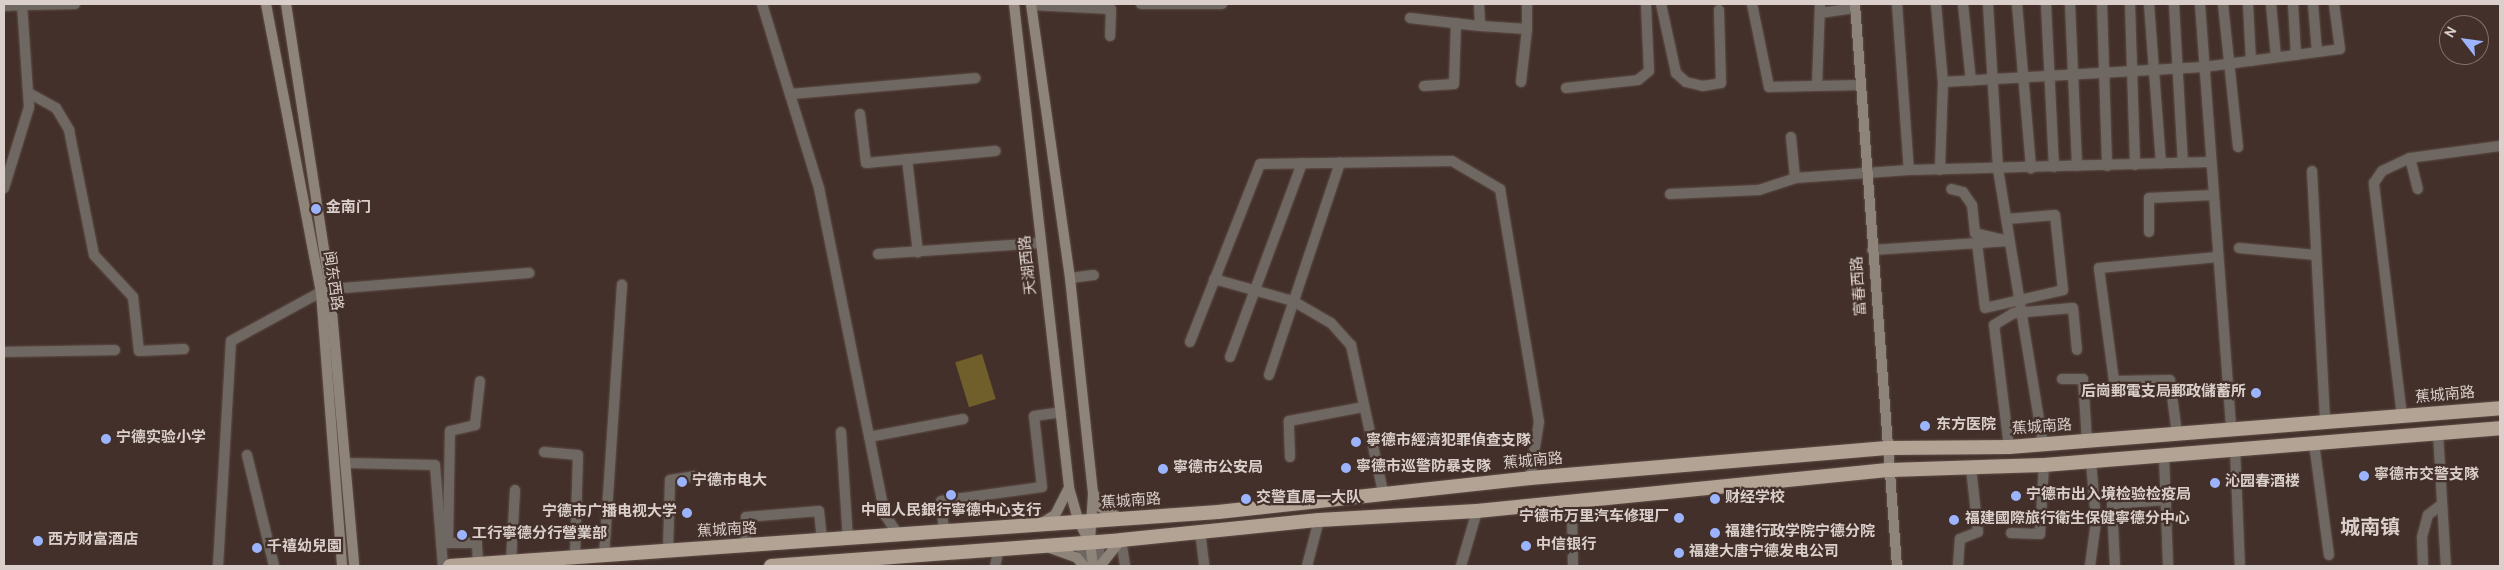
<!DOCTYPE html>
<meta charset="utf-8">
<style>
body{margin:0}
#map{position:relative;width:2504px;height:570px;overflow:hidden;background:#43302a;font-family:Overpass,"Noto Sans SC",sans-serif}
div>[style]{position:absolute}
.green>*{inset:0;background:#705e2b;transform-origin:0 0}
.roads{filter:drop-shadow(0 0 1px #5e4d47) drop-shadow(0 0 1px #5e4d47)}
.minor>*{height:10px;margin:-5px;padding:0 5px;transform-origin:5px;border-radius:5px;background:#6f6862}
.tertiary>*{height:10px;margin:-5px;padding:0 5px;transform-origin:5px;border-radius:5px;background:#6f6862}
.secondary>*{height:10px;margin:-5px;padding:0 5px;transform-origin:5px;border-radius:5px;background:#8f847a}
.trunk>*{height:14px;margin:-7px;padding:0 7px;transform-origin:7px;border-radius:7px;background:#b3a394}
.dots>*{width:14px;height:14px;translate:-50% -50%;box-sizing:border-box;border:2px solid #43302a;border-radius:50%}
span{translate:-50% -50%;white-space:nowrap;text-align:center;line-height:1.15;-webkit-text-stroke:4.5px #43302a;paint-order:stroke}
.poi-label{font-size:15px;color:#dbcfcb;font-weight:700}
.left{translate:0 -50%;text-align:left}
.right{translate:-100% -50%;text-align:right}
.street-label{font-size:15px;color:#dbcfcb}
.district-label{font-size:20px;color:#dbcfcb;font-weight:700}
.frame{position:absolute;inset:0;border:5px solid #dbcfcb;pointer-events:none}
.north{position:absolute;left:2439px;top:15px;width:50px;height:50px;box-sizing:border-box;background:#43302a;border:1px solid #80706a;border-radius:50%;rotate:300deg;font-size:14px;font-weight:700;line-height:20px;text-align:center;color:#dbcfcb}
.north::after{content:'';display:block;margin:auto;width:18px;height:22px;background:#9cb4fd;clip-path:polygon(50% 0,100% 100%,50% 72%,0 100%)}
</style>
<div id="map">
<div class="green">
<div style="left:982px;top:354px;width:47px;height:28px;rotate:73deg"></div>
</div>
<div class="roads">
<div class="minor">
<div style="left:762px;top:4px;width:193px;rotate:72.8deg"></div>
<div style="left:819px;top:188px;width:334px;rotate:78.6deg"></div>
<div style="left:885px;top:515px;width:25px;rotate:56deg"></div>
<div style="left:1141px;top:4px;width:81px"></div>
<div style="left:1479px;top:4px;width:22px;rotate:87deg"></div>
<div style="left:1480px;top:26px;width:47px;rotate:3.7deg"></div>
<div style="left:1527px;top:29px;width:25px;rotate:-90deg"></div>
<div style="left:1661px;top:4px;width:71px;rotate:77.7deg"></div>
<div style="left:1676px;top:73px;width:13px;rotate:42deg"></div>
<div style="left:1686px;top:82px;width:17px;rotate:13deg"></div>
<div style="left:1703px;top:86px;width:18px;rotate:-9deg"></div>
<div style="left:1721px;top:83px;width:73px;rotate:-91.6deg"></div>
<div style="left:1752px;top:4px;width:85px;rotate:78.4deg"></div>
<div style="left:1769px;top:87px;width:92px;rotate:-1.2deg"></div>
<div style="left:1897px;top:4px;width:166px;rotate:85.9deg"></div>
<div style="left:1936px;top:4px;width:78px;rotate:84.9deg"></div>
<div style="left:1943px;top:82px;width:88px;rotate:92deg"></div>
<div style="left:1963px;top:4px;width:77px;rotate:84.1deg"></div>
<div style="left:1988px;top:4px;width:165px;rotate:86.5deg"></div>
<div style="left:1998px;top:169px;width:280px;rotate:80.7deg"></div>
<div style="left:2017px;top:4px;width:165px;rotate:85.1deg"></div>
<div style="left:2046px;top:4px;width:163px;rotate:87.2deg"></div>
<div style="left:2070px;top:4px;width:162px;rotate:87.5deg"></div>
<div style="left:2102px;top:4px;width:162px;rotate:88.2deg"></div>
<div style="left:2130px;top:4px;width:161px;rotate:88.2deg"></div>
<div style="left:2149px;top:4px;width:160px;rotate:85.7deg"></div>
<div style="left:2174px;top:4px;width:159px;rotate:86.8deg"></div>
<div style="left:2200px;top:4px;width:427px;rotate:85.8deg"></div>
<div style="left:2223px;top:4px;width:144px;rotate:84deg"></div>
<div style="left:2248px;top:4px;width:57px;rotate:87deg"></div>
<div style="left:2271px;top:4px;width:53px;rotate:84.6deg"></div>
<div style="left:2293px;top:4px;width:51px;rotate:86.6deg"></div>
<div style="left:2313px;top:4px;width:48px;rotate:85.2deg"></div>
<div style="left:1031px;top:5px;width:80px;rotate:2.9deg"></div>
<div style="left:1111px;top:9px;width:27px;rotate:92deg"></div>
<div style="left:4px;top:6px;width:18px;rotate:-3deg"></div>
<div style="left:1820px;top:13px;width:35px;rotate:-8deg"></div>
<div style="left:1410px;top:18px;width:70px;rotate:6.5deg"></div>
<div style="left:1521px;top:82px;width:53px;rotate:-83.5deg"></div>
<div style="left:1943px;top:82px;width:261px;rotate:-3.3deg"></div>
<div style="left:2204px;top:67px;width:137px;rotate:-7.5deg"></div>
<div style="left:2340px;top:49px;width:45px;rotate:-97.6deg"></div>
<div style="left:1424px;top:86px;width:30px;rotate:-4deg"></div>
<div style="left:1454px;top:84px;width:61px;rotate:-88.1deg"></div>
<div style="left:1817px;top:86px;width:82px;rotate:-87.9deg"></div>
<div style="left:1566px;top:88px;width:72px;rotate:-6.3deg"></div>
<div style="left:1638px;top:80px;width:14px;rotate:-39deg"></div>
<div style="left:1649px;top:71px;width:67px;rotate:-92.6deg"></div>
<div style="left:29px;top:93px;width:31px;rotate:29deg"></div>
<div style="left:56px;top:108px;width:26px;rotate:59deg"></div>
<div style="left:69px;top:130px;width:127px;rotate:78.7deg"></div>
<div style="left:94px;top:255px;width:57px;rotate:47.1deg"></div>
<div style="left:133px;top:297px;width:54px;rotate:83.7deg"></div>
<div style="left:139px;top:351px;width:45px;rotate:-2.5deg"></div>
<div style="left:790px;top:94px;width:186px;rotate:-4.9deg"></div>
<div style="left:860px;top:114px;width:49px;rotate:83deg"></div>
<div style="left:866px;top:163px;width:130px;rotate:-5.3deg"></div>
<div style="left:1791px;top:137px;width:41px;rotate:84.4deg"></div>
<div style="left:2410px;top:158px;width:32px;rotate:76deg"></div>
<div style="left:907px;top:159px;width:94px;rotate:83.3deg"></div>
<div style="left:2312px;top:171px;width:251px;rotate:87deg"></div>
<div style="left:4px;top:188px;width:85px;rotate:-72.8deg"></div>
<div style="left:29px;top:107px;width:102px;rotate:-93.9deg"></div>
<div style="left:22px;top:5px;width:53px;rotate:-1.1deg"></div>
<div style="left:1670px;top:194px;width:89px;rotate:-2.6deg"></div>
<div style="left:1759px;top:190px;width:38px;rotate:-18deg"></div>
<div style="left:1795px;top:178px;width:114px;rotate:-4deg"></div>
<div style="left:1909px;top:170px;width:301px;rotate:-1.5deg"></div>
<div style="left:2149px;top:232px;width:34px;rotate:-90deg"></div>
<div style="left:2149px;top:198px;width:64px;rotate:-2.7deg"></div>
<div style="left:1977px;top:243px;width:65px;rotate:83deg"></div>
<div style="left:1985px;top:308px;width:80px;rotate:-13deg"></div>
<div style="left:2063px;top:290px;width:75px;rotate:-96.1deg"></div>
<div style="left:2055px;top:215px;width:48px;rotate:175.2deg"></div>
<div style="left:2239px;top:248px;width:77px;rotate:5.2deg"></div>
<div style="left:1872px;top:250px;width:137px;rotate:-3.8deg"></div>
<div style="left:2009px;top:241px;width:35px;rotate:-167deg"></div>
<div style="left:1975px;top:233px;width:28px;rotate:-96deg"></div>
<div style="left:1972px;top:205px;width:16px;rotate:-125deg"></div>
<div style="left:1963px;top:192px;width:12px;rotate:-166deg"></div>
<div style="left:878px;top:254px;width:163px;rotate:-3.9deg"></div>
<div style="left:1070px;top:278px;width:24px;rotate:-7deg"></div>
<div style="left:1214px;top:279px;width:82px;rotate:15.6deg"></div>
<div style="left:1293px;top:301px;width:44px;rotate:30.1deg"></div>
<div style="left:1331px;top:323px;width:30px;rotate:48deg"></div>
<div style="left:1351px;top:345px;width:150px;rotate:77.7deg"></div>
<div style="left:330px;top:289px;width:200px;rotate:-4.6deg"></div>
<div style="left:1190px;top:342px;width:191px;rotate:-68.5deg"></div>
<div style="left:1260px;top:164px;width:192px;rotate:-0.9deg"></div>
<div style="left:1452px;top:161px;width:56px;rotate:30.3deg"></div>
<div style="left:1500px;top:189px;width:236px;rotate:80.5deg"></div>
<div style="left:1539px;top:422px;width:57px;rotate:99.1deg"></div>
<div style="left:4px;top:352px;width:111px;rotate:-1deg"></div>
<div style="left:1230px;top:357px;width:207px;rotate:-69.6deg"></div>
<div style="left:1269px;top:375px;width:224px;rotate:-71.5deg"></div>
<div style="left:2062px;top:379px;width:21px"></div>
<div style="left:2083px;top:379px;width:62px;rotate:86.3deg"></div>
<div style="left:2402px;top:416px;width:235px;rotate:-96.9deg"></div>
<div style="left:2374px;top:183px;width:14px;rotate:-56deg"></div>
<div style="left:2382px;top:171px;width:31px;rotate:-25deg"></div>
<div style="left:2410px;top:158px;width:91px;rotate:-7.6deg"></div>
<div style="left:841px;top:432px;width:107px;rotate:86.3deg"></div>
<div style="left:2438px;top:433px;width:133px;rotate:86.6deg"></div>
<div style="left:2177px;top:434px;width:54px;rotate:-97.4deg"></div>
<div style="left:2170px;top:380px;width:56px;rotate:179deg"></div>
<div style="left:2114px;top:381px;width:114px;rotate:-97.6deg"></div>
<div style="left:2099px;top:268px;width:119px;rotate:-5.3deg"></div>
<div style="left:869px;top:437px;width:96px;rotate:-10.8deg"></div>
<div style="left:2314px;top:443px;width:113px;rotate:82.4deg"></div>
<div style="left:2009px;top:447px;width:123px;rotate:-97deg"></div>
<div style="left:1994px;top:325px;width:23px;rotate:-31deg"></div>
<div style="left:2014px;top:313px;width:59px;rotate:-4.8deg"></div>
<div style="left:2073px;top:308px;width:42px;rotate:84.6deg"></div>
<div style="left:2235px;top:449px;width:117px;rotate:87.6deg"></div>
<div style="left:544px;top:452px;width:34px;rotate:5deg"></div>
<div style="left:578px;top:455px;width:103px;rotate:91.7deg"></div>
<div style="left:247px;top:455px;width:114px;rotate:76.3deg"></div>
<div style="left:2164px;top:455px;width:111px;rotate:87.9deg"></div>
<div style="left:1290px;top:457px;width:36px;rotate:-92deg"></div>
<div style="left:1289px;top:421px;width:75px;rotate:-10.7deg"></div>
<div style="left:347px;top:463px;width:88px;rotate:1.3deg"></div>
<div style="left:435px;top:465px;width:101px;rotate:85.5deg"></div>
<div style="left:1552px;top:504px;width:24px;rotate:35deg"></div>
<div style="left:1572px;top:518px;width:48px;rotate:88.8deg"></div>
<div style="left:1200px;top:531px;width:35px;rotate:83deg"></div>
<div style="left:944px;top:533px;width:32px;rotate:-95deg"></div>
<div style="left:941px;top:501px;width:102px;rotate:-7.9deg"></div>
<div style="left:1042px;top:487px;width:71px;rotate:-96.4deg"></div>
<div style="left:1034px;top:416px;width:27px;rotate:-8deg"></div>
<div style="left:2011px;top:533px;width:29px;rotate:2deg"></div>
<div style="left:2040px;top:534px;width:69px;rotate:-86.7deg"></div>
<div style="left:1121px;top:540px;width:26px;rotate:81deg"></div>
<div style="left:1098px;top:542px;width:24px;rotate:83deg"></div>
<div style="left:1081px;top:543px;width:23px;rotate:85deg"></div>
<div style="left:746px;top:546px;width:29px;rotate:-90deg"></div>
<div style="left:746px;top:517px;width:73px;rotate:-4.7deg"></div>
<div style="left:819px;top:511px;width:30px;rotate:84deg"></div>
<div style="left:668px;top:551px;width:71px;rotate:-88.4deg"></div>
<div style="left:670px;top:480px;width:26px;rotate:-9deg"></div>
<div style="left:604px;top:556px;width:272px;rotate:-86.2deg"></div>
<div style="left:511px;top:562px;width:72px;rotate:-86.8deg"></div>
<div style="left:478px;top:564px;width:21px;rotate:-93deg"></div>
<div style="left:477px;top:543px;width:29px;rotate:180deg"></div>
<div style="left:448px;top:543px;width:112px;rotate:-89deg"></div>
<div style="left:450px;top:431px;width:26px;rotate:-13deg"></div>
<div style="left:475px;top:425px;width:44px;rotate:-83.5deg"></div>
<div style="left:2423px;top:564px;width:27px;rotate:-92deg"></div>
<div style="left:2422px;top:537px;width:23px;rotate:-75deg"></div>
<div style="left:2428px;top:515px;width:18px;rotate:-38deg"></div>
<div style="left:218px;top:566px;width:225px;rotate:-86.7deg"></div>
<div style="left:231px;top:341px;width:102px;rotate:-28.6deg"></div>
<div style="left:995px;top:566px;width:17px;rotate:-77deg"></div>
<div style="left:1307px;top:566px;width:48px;rotate:-75.4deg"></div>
<div style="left:1958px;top:566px;width:27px;rotate:-86deg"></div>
<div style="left:1960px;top:539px;width:19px;rotate:-21deg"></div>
<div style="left:1978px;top:532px;width:64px;rotate:-96.2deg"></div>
<div style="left:2090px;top:566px;width:45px;rotate:-82.4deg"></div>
<div style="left:2096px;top:521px;width:60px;rotate:-94.8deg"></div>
<div style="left:2115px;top:566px;width:62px;rotate:-92.8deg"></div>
<div style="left:2112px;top:504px;width:54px;rotate:-4.2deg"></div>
</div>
<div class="tertiary">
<div style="left:1461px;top:566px;width:57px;rotate:-73.8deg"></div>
</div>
<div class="secondary">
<div style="left:266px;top:4px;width:293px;rotate:79.2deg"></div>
<div style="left:321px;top:292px;width:275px;rotate:85.6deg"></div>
<div style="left:286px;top:4px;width:288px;rotate:81.2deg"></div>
<div style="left:330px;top:289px;width:278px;rotate:85deg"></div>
<div style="left:1014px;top:4px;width:487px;rotate:83.5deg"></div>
<div style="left:1069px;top:488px;width:35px;rotate:74deg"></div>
<div style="left:1079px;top:522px;width:21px;rotate:62deg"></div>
<div style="left:1031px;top:4px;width:277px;rotate:81.9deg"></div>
<div style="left:1070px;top:278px;width:217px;rotate:83.9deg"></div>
<div style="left:1093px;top:494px;width:48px;rotate:93.6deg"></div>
<div style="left:1090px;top:542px;width:24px;rotate:83deg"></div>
<div style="left:1855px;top:4px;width:564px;rotate:85.73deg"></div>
<div style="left:1094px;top:494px;width:14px;rotate:65deg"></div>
<div style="left:1100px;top:507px;width:21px;rotate:29deg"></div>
<div style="left:1042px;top:523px;width:15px;rotate:-32deg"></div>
<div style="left:1055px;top:515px;width:30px;rotate:-63deg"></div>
<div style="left:1050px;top:548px;width:29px;rotate:20deg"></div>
<div style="left:1077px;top:558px;width:11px;rotate:49deg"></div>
<div style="left:1100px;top:566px;width:33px;rotate:-51deg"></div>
</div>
<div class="trunk">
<div style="left:450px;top:566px;width:770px;rotate:-4.02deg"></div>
<div style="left:1218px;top:512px;width:314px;rotate:-6.2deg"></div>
<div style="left:1530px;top:478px;width:358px;rotate:-4.8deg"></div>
<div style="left:1887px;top:448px;width:122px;rotate:-0.5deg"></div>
<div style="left:2009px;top:447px;width:493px;rotate:-4.5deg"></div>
<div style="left:771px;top:566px;width:351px;rotate:-4.2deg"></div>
<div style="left:1121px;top:540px;width:199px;rotate:-5.8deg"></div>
<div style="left:1319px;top:520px;width:158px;rotate:-3.3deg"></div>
<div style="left:1477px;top:511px;width:415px;rotate:-5.7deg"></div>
<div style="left:1890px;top:470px;width:154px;rotate:-1.9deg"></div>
<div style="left:2044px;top:465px;width:457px;rotate:-4.6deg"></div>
</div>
</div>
<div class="dots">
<div style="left:316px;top:209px;background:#9cb4fd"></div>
<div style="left:2256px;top:393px;background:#9cb4fd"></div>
<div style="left:1925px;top:426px;background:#9cb4fd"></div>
<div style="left:106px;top:439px;background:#9cb4fd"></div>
<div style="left:1356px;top:442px;background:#9cb4fd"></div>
<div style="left:1346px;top:468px;background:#9cb4fd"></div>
<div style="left:1163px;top:469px;background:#9cb4fd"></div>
<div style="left:2364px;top:476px;background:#9cb4fd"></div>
<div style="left:682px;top:482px;background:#9cb4fd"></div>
<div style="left:2215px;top:483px;background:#9cb4fd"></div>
<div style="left:951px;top:495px;background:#9cb4fd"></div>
<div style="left:2016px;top:496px;background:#9cb4fd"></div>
<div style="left:1246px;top:499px;background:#9cb4fd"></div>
<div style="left:1715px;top:499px;background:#9cb4fd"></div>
<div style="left:687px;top:513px;background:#9cb4fd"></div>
<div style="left:1679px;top:518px;background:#9cb4fd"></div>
<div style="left:1954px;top:520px;background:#9cb4fd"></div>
<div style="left:1715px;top:533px;background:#9cb4fd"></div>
<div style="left:462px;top:535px;background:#9cb4fd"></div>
<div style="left:38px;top:541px;background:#9cb4fd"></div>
<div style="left:1526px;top:546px;background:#9cb4fd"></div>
<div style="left:257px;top:548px;background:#9cb4fd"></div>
<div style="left:1679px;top:553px;background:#9cb4fd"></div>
</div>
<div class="poi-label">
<span class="left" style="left:326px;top:209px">金南门</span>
<span class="right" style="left:2246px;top:393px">后崗郵電支局郵政儲蓄所</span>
<span class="left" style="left:1936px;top:426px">东方医院</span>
<span class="left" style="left:116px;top:439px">宁德实验小学</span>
<span class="left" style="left:1366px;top:442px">寧德市經濟犯罪偵查支隊</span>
<span class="left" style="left:1356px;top:468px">寧德市巡警防暴支隊</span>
<span class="left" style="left:1173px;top:469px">寧德市公安局</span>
<span class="left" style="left:2374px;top:476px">寧德市交警支隊</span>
<span class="left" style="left:692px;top:482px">宁德市电大</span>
<span class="left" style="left:2225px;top:483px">沁园春酒楼</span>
<span class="left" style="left:2026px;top:496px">宁德市出入境检验检疫局</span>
<span class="left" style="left:1256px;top:499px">交警直属一大队</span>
<span class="left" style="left:1725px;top:499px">财经学校</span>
<span style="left:951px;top:512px">中國人民銀行寧德中心支行</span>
<span class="right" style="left:677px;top:513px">宁德市广播电视大学</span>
<span class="right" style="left:1669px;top:518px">宁德市万里汽车修理厂</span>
<span class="left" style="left:1965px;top:520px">福建國際旅行衛生保健寧德分中心</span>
<span class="left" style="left:1725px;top:533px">福建行政学院宁德分院</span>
<span class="left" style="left:472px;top:535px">工行寧德分行營業部</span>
<span class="left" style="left:48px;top:541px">西方财富酒店</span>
<span class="left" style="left:1536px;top:546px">中信银行</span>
<span class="left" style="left:267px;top:548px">千禧幼兒園</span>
<span class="left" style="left:1689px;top:553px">福建大唐宁德发电公司</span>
</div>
<div class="street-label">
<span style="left:1029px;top:265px;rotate:-96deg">天湖西路</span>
<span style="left:332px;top:281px;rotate:82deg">闽东西路</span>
<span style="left:1860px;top:286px;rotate:-94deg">富春西路</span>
<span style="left:2445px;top:396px;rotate:-5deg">蕉城南路</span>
<span style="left:2042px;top:428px;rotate:-4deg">蕉城南路</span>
<span style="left:1533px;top:462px;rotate:-5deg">蕉城南路</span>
<span style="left:1131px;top:502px;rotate:-4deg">蕉城南路</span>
<span style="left:727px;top:531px;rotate:-3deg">蕉城南路</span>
</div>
<div class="district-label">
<span style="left:2370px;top:529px">城南镇</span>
</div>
<div class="frame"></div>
<div class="north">N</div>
</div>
